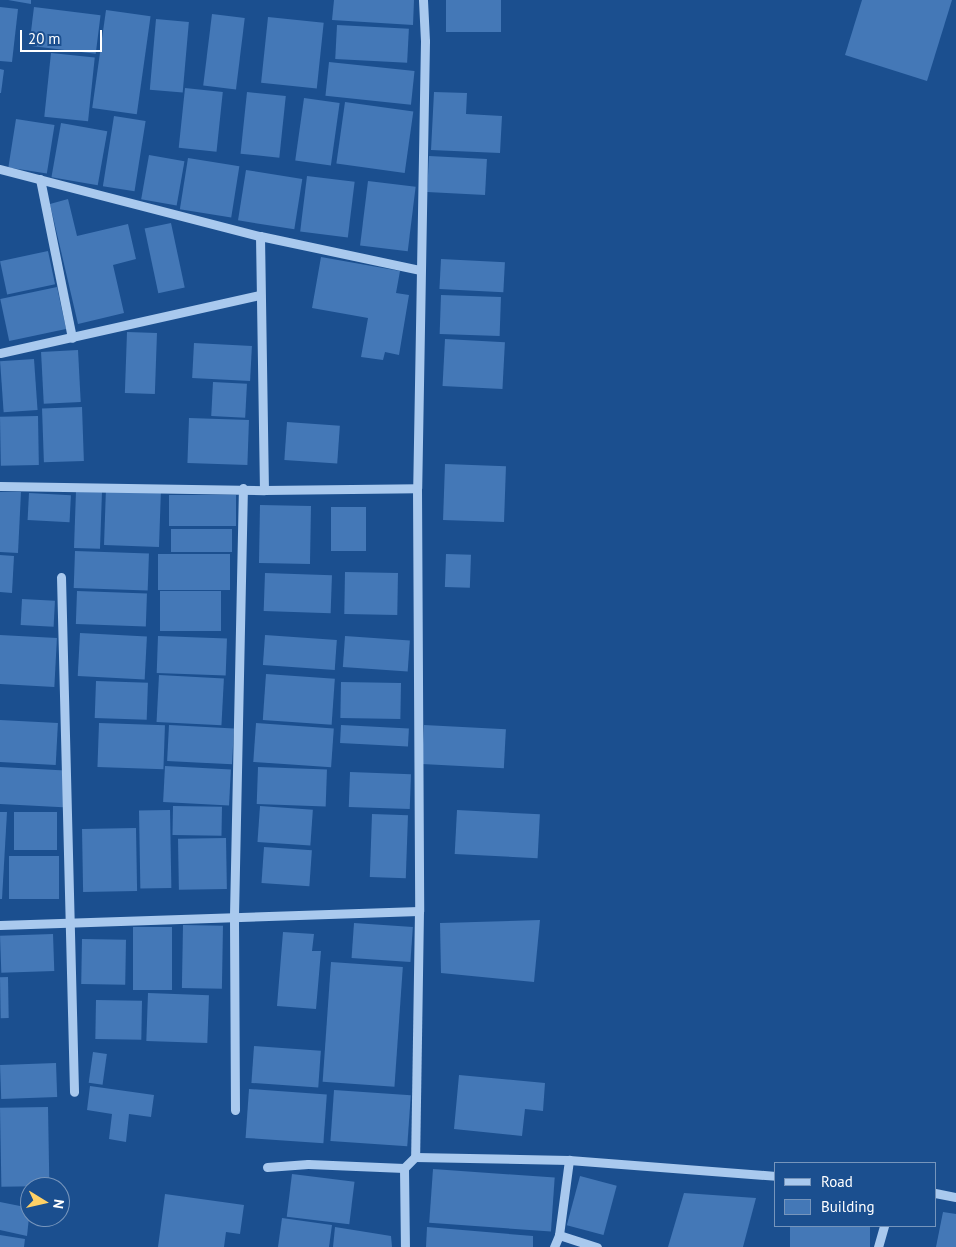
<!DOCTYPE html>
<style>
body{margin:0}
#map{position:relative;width:956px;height:1247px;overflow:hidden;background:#1b4f8f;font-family:"PT Sans",sans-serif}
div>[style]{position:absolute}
.building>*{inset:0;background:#4478b7;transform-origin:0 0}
.minor>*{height:9px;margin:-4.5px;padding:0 4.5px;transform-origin:4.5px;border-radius:4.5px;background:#a9c9ee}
span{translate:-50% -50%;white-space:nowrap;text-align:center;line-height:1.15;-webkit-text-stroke:4px #1b4f8f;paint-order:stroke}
.legend{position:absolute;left:774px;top:1162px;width:162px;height:65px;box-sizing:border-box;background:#1b4f8f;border:1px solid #7695bc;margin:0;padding:6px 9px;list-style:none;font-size:15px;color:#fff}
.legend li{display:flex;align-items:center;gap:10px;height:25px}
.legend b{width:25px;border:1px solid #7695bc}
.north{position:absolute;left:20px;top:1177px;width:50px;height:50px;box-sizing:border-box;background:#1b4f8f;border:1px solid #7695bc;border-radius:50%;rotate:99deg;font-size:14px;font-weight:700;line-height:20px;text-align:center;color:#fff}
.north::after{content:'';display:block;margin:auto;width:18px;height:22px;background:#ffd166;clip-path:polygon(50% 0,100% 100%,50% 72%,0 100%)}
.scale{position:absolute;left:20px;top:30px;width:82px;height:22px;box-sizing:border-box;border:2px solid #fff;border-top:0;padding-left:6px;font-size:15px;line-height:18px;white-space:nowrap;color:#fff;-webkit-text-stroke:4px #1b4f8f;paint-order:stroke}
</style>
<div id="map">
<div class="building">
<div style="clip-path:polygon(8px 0,31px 0,31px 4px)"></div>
<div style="clip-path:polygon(334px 0,414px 0,413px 25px,332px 20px)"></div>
<div style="left:446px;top:0;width:55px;height:32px"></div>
<div style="clip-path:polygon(862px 0,952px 0,927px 81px,845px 55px)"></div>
<div style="clip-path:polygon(0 7px,18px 9px,12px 62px,0 61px)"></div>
<div style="left:34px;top:7px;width:67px;height:39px;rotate:7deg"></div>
<div style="left:106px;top:10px;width:45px;height:99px;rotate:8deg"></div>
<div style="left:212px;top:14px;width:33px;height:72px;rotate:7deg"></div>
<div style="left:268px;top:17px;width:56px;height:66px;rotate:6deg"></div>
<div style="left:156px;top:19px;width:33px;height:71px;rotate:5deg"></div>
<div style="left:337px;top:25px;width:72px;height:34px;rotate:3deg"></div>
<div style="left:51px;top:53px;width:44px;height:64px;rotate:6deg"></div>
<div style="left:329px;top:62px;width:86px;height:34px;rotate:6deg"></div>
<div style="clip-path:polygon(0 69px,4px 70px,1px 93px,0 93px)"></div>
<div style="left:185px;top:88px;width:38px;height:60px;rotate:6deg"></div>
<div style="left:247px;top:92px;width:39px;height:62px;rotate:6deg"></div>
<div style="clip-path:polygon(434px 92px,467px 93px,466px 114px,502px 116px,500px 153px,431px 150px)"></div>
<div style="left:304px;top:98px;width:36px;height:63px;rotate:8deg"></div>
<div style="left:345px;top:102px;width:69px;height:62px;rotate:8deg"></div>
<div style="left:114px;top:116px;width:32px;height:71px;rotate:9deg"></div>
<div style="left:16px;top:119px;width:39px;height:49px;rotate:9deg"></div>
<div style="left:61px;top:123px;width:47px;height:55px;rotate:10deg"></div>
<div style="left:149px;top:155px;width:36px;height:45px;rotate:10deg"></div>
<div style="left:429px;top:156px;width:58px;height:36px;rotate:3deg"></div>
<div style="left:188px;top:158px;width:52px;height:52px;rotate:9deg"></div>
<div style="left:246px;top:170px;width:57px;height:51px;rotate:9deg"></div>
<div style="left:307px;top:176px;width:48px;height:56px;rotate:7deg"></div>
<div style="left:368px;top:181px;width:48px;height:65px;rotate:7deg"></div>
<div style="clip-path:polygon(68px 199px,77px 236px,128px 224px,136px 259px,113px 265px,124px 313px,78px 324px,50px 204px)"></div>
<div style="left:171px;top:223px;width:66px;height:27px;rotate:78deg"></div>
<div style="left:48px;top:251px;width:34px;height:49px;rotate:78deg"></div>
<div style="clip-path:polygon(321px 257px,400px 271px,396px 293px,409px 295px,399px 355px,385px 352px,383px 360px,361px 357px,368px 318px,312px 308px)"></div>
<div style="left:441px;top:259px;width:64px;height:30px;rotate:3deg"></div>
<div style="left:57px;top:287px;width:43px;height:58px;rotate:78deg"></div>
<div style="left:441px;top:295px;width:60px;height:39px;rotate:2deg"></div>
<div style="left:127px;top:332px;width:30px;height:61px;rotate:2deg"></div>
<div style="left:445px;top:339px;width:60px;height:47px;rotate:3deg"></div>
<div style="left:194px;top:343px;width:58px;height:35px;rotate:3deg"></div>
<div style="left:78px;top:350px;width:52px;height:37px;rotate:87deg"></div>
<div style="left:34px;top:359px;width:51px;height:34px;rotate:86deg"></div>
<div style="left:213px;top:382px;width:34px;height:34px;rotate:3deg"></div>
<div style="left:82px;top:407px;width:54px;height:40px;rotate:88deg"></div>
<div style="left:38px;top:416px;width:49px;height:38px;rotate:89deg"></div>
<div style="left:189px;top:418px;width:60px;height:45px;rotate:2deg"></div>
<div style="left:287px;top:422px;width:53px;height:38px;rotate:4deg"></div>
<div style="left:445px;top:464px;width:61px;height:56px;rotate:2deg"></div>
<div style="left:106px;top:488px;width:55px;height:57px;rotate:2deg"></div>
<div style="left:76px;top:491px;width:26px;height:57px;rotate:2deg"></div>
<div style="clip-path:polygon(0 492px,21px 492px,18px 553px,0 552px)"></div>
<div style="left:29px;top:493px;width:42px;height:27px;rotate:3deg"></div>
<div style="left:169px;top:495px;width:67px;height:31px"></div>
<div style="left:260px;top:505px;width:51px;height:58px;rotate:1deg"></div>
<div style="left:331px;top:507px;width:35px;height:44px"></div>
<div style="left:171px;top:529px;width:61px;height:23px"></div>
<div style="left:75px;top:551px;width:74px;height:37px;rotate:2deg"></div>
<div style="left:158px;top:554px;width:72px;height:36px"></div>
<div style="left:446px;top:554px;width:25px;height:33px;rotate:2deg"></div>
<div style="clip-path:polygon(0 555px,14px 556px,12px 593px,0 592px)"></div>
<div style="left:345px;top:572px;width:53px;height:42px;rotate:1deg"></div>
<div style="left:265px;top:573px;width:67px;height:38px;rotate:2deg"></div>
<div style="left:77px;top:591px;width:70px;height:33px;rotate:2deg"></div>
<div style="left:160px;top:591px;width:61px;height:40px"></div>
<div style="left:22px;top:599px;width:33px;height:26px;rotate:3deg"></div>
<div style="left:80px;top:633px;width:67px;height:43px;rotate:3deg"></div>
<div style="left:0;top:635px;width:57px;height:49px;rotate:3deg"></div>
<div style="left:265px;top:635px;width:72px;height:30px;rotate:4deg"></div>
<div style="left:158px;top:636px;width:69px;height:37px;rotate:2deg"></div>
<div style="left:345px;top:636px;width:65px;height:31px;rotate:4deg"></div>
<div style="left:266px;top:674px;width:69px;height:46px;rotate:4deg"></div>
<div style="left:159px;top:675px;width:65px;height:47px;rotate:3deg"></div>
<div style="left:96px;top:681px;width:52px;height:37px;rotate:2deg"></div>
<div style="left:341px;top:682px;width:60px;height:36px;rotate:1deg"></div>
<div style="left:0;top:720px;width:58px;height:42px;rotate:3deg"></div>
<div style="left:99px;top:723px;width:66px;height:44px;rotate:2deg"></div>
<div style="left:256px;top:723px;width:78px;height:39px;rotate:4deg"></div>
<div style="left:169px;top:725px;width:65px;height:36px;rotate:3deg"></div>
<div style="left:341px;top:725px;width:68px;height:18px;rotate:3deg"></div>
<div style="left:424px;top:725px;width:82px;height:39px;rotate:3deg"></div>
<div style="left:165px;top:766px;width:66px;height:36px;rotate:3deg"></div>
<div style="left:0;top:767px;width:65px;height:37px;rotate:3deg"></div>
<div style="left:258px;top:767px;width:69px;height:37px;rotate:2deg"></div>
<div style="left:350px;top:772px;width:61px;height:35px;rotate:2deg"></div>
<div style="left:173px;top:806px;width:49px;height:29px;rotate:1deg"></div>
<div style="left:260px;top:806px;width:53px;height:36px;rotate:4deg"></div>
<div style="left:170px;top:810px;width:78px;height:31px;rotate:89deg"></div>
<div style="left:457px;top:810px;width:83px;height:44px;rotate:3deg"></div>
<div style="clip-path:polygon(0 812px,7px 812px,2px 899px,0 899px)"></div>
<div style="left:14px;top:812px;width:43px;height:38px"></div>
<div style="left:372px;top:814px;width:36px;height:63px;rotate:2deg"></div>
<div style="left:136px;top:828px;width:63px;height:54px;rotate:89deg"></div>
<div style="left:226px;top:838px;width:51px;height:48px;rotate:89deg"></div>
<div style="left:264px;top:847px;width:48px;height:36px;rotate:4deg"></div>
<div style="left:9px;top:856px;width:50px;height:43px"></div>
<div style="clip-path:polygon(540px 920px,534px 982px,441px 973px,440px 923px)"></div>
<div style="left:354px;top:923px;width:59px;height:35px;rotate:4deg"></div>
<div style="left:183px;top:925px;width:40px;height:63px;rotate:1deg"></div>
<div style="left:133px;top:927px;width:39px;height:63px"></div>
<div style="clip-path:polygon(283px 932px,314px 934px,312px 951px,321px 951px,316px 1009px,277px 1006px)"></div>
<div style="left:53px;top:934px;width:37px;height:53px;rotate:88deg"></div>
<div style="left:82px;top:939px;width:44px;height:45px;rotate:1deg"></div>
<div style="left:331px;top:962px;width:72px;height:120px;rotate:4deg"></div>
<div style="left:8px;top:977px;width:41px;height:8px;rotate:89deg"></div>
<div style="left:148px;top:993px;width:61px;height:48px;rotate:2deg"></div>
<div style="left:96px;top:1000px;width:46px;height:39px;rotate:1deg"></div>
<div style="left:254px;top:1046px;width:67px;height:37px;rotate:4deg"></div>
<div style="left:93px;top:1052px;width:14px;height:31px;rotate:8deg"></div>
<div style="left:56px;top:1063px;width:34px;height:56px;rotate:88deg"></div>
<div style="clip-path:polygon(459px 1075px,545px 1083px,543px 1111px,525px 1109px,522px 1136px,454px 1129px)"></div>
<div style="clip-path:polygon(90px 1086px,154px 1095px,151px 1117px,129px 1114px,126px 1142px,109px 1139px,112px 1114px,87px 1110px)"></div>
<div style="left:249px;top:1089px;width:78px;height:49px;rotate:4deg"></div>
<div style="left:334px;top:1090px;width:77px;height:51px;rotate:4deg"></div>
<div style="left:48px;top:1107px;width:79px;height:48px;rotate:89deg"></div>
<div style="left:433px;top:1169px;width:122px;height:54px;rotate:4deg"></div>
<div style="left:292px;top:1174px;width:63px;height:43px;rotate:7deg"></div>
<div style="left:580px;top:1176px;width:38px;height:51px;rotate:15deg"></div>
<div style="clip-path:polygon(684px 1193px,756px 1198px,743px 1247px,668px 1247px)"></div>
<div style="clip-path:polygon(165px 1194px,244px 1205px,240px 1234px,226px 1232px,224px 1247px,158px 1247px)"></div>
<div style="clip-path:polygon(0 1202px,30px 1208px,27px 1236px,0 1230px)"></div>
<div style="clip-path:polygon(943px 1212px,956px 1214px,956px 1247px,936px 1247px)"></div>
<div style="clip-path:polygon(282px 1218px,332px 1225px,329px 1247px,278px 1247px)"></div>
<div style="left:790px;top:1226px;width:80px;height:21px"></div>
<div style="clip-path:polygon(335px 1227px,391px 1236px,392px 1247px,333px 1247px)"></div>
<div style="clip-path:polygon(427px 1227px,533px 1236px,533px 1247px,426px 1247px)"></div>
<div style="clip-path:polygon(0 1235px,25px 1239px,24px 1247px,0 1247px)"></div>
</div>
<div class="minor">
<div style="left:423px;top:0;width:41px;rotate:87.2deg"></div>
<div style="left:425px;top:41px;width:447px;rotate:91deg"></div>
<div style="left:417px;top:488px;width:423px;rotate:89.7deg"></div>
<div style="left:419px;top:911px;width:246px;rotate:90.9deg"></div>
<div style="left:415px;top:1157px;width:154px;rotate:1.1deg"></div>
<div style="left:569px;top:1160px;width:207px;rotate:4.4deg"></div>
<div style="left:0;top:169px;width:268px;rotate:14.5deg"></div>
<div style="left:260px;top:236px;width:164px;rotate:12deg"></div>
<div style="left:40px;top:179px;width:162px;rotate:78.6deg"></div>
<div style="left:260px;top:236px;width:254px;rotate:89.1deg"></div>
<div style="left:0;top:353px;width:266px;rotate:-12.6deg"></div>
<div style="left:0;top:486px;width:264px;rotate:0.9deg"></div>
<div style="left:264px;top:490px;width:153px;rotate:-0.7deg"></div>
<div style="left:61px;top:577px;width:515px;rotate:88.55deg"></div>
<div style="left:0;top:925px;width:419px;rotate:-1.9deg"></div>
<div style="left:235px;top:1110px;width:195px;rotate:-90.3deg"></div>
<div style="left:234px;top:915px;width:427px;rotate:-88.8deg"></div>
<div style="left:267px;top:1167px;width:41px;rotate:-4.2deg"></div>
<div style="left:308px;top:1164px;width:96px;rotate:2.4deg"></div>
<div style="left:404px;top:1168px;width:16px;rotate:-45deg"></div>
<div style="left:404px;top:1168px;width:79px;rotate:89.3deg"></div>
<div style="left:935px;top:1193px;width:21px;rotate:11deg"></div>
<div style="left:559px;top:1235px;width:40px;rotate:18deg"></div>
<div style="left:554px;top:1247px;width:13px;rotate:-67deg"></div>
<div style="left:559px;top:1235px;width:76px;rotate:-82.4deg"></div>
<div style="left:878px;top:1247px;width:22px;rotate:-74deg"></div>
</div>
<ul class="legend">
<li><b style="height:6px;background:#a9c9ee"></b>Road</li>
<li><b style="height:14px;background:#4478b7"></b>Building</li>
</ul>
<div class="north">N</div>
<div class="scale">20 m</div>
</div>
